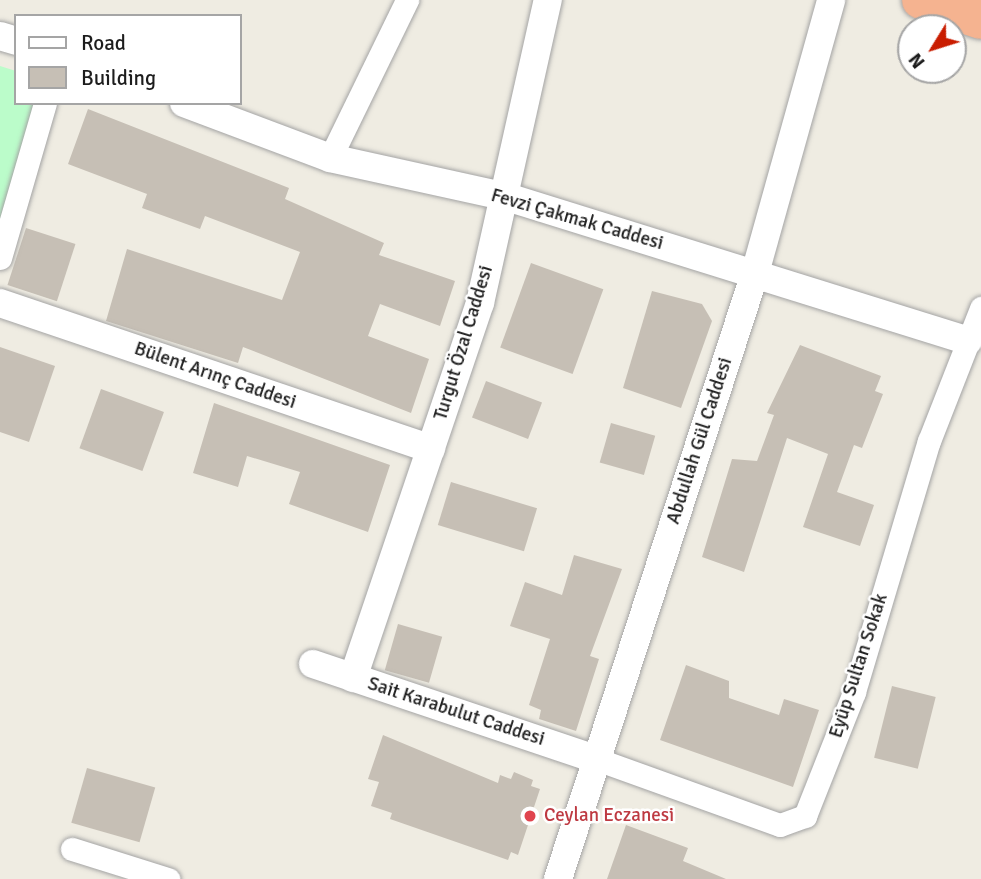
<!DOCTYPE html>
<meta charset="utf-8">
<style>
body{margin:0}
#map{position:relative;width:981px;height:879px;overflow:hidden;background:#efece2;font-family:Signika,sans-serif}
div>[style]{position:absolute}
.park>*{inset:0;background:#bbfcca}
.building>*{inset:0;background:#c6bfb5;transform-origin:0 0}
.roads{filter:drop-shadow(0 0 2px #a4a4a4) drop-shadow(0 0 2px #a4a4a4)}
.minor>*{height:23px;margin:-11.5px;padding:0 11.5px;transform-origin:11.5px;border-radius:11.5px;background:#fff}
.tertiary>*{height:28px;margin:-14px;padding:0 14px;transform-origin:14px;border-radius:14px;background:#fff}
.trunk>*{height:38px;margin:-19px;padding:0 19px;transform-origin:19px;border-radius:19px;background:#f5b390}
.dots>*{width:19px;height:19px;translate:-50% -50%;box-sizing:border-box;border:4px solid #fff;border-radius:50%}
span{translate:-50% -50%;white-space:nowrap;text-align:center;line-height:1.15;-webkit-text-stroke:5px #fff;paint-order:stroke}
.street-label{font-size:19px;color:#1d1d1d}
.health-label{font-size:19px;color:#be3a42}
.left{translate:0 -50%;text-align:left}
.legend{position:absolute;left:14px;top:14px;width:228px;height:91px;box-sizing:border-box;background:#fff;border:2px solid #a5a5a5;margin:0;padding:9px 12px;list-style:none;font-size:21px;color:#1d1d1d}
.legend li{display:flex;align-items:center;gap:14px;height:35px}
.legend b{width:35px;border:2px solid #a5a5a5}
.north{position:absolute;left:897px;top:14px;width:70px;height:70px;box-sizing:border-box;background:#fff;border:2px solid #a5a5a5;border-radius:50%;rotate:232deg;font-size:19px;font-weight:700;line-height:28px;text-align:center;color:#1d1d1d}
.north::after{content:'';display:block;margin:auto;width:24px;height:32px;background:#c91d00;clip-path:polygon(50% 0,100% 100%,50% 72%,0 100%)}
</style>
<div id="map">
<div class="park">
<div style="clip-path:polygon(0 66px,16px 71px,16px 103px,40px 103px,0 222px)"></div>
</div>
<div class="building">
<div style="clip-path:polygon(88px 109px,289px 188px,285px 199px,384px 243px,379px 255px,455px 281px,440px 326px,380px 304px,368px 336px,429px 359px,411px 413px,243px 347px,238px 363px,106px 321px,127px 249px,282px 300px,300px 252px,205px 216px,200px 229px,142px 208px,147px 194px,68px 164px)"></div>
<div style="left:26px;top:228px;width:52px;height:60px;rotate:18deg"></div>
<div style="left:531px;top:263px;width:77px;height:90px;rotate:20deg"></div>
<div style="clip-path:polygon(652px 291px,702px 304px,712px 321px,681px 408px,623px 388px)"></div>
<div style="clip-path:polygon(800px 345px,881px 376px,875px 391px,883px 394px,862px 448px,854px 445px,837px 492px,874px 505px,860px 546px,803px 527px,828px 454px,787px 438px,744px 572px,702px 557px,732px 459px,757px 461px,774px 415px,767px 413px)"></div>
<div style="clip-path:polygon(0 347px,55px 366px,29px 442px,0 432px)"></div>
<div style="left:486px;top:381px;width:60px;height:39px;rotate:21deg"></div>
<div style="left:101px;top:389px;width:67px;height:63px;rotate:20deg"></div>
<div style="clip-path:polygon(214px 403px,390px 465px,368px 532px,289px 504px,300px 472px,247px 456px,238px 487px,193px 473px)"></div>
<div style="left:611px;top:423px;width:46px;height:41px;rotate:16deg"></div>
<div style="left:451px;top:482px;width:90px;height:45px;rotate:17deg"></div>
<div style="clip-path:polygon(574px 555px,622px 569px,590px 656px,599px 659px,576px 731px,539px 719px,541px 710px,529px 705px,550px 639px,510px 626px,525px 582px,562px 595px)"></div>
<div style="left:398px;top:624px;width:46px;height:48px;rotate:16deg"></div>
<div style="clip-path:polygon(686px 665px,729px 681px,729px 698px,779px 715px,784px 699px,819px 710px,793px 787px,660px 740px)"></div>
<div style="left:892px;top:686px;width:45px;height:74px;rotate:14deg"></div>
<div style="clip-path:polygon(383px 735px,498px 783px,500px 775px,511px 779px,514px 772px,533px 780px,531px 786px,540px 789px,518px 855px,511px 852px,508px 860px,390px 819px,392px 813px,371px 806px,379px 782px,368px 779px)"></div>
<div style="left:87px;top:768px;width:71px;height:57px;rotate:16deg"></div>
<div style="clip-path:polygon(626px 825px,688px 848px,683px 861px,726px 879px,607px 879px)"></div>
</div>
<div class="roads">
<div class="minor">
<div style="left:330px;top:158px;width:176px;rotate:-64deg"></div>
<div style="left:0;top:258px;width:161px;rotate:-73.8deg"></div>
<div style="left:599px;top:760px;width:192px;rotate:19.8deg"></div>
<div style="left:780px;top:825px;width:27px;rotate:-20deg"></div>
<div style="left:805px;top:816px;width:133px;rotate:-68.4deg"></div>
<div style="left:854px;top:692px;width:262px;rotate:-73.4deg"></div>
<div style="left:929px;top:441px;width:143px;rotate:-68.6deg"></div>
<div style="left:72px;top:849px;width:101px;rotate:17.4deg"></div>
</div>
<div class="tertiary">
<div style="left:0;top:36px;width:17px;rotate:17deg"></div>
<div style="left:184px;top:103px;width:156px;rotate:20.6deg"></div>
<div style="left:330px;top:158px;width:181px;rotate:12.4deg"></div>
<div style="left:507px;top:197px;width:483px;rotate:17.3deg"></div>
<div style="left:0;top:303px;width:455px;rotate:18.7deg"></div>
<div style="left:313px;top:664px;width:302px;rotate:18.6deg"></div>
<div style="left:353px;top:678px;width:396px;rotate:-71.3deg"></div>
<div style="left:480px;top:303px;width:311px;rotate:-77.4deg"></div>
<div style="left:558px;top:879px;width:637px;rotate:-71.99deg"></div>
<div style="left:755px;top:273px;width:283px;rotate:-74.4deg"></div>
</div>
<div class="trunk">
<div style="left:921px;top:0;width:63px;rotate:18.4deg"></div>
</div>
</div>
<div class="dots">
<div style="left:530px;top:816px;background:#e0444e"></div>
</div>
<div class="street-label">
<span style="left:577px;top:220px;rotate:16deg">Fevzi Çakmak Caddesi</span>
<span style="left:464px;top:343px;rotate:-73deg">Turgut Özal Caddesi</span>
<span style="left:215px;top:376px;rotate:19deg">Bülent Arınç Caddesi</span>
<span style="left:700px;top:441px;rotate:-72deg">Abdullah Gül Caddesi</span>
<span style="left:859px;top:666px;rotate:-72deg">Eyüp Sultan Sokak</span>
<span style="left:456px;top:712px;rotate:18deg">Sait Karabulut Caddesi</span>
</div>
<div class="health-label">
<span class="left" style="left:544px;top:816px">Ceylan Eczanesi</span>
</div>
<ul class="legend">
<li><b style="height:9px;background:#fff"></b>Road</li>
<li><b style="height:19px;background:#c6bfb5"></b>Building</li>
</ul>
<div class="north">N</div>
</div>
